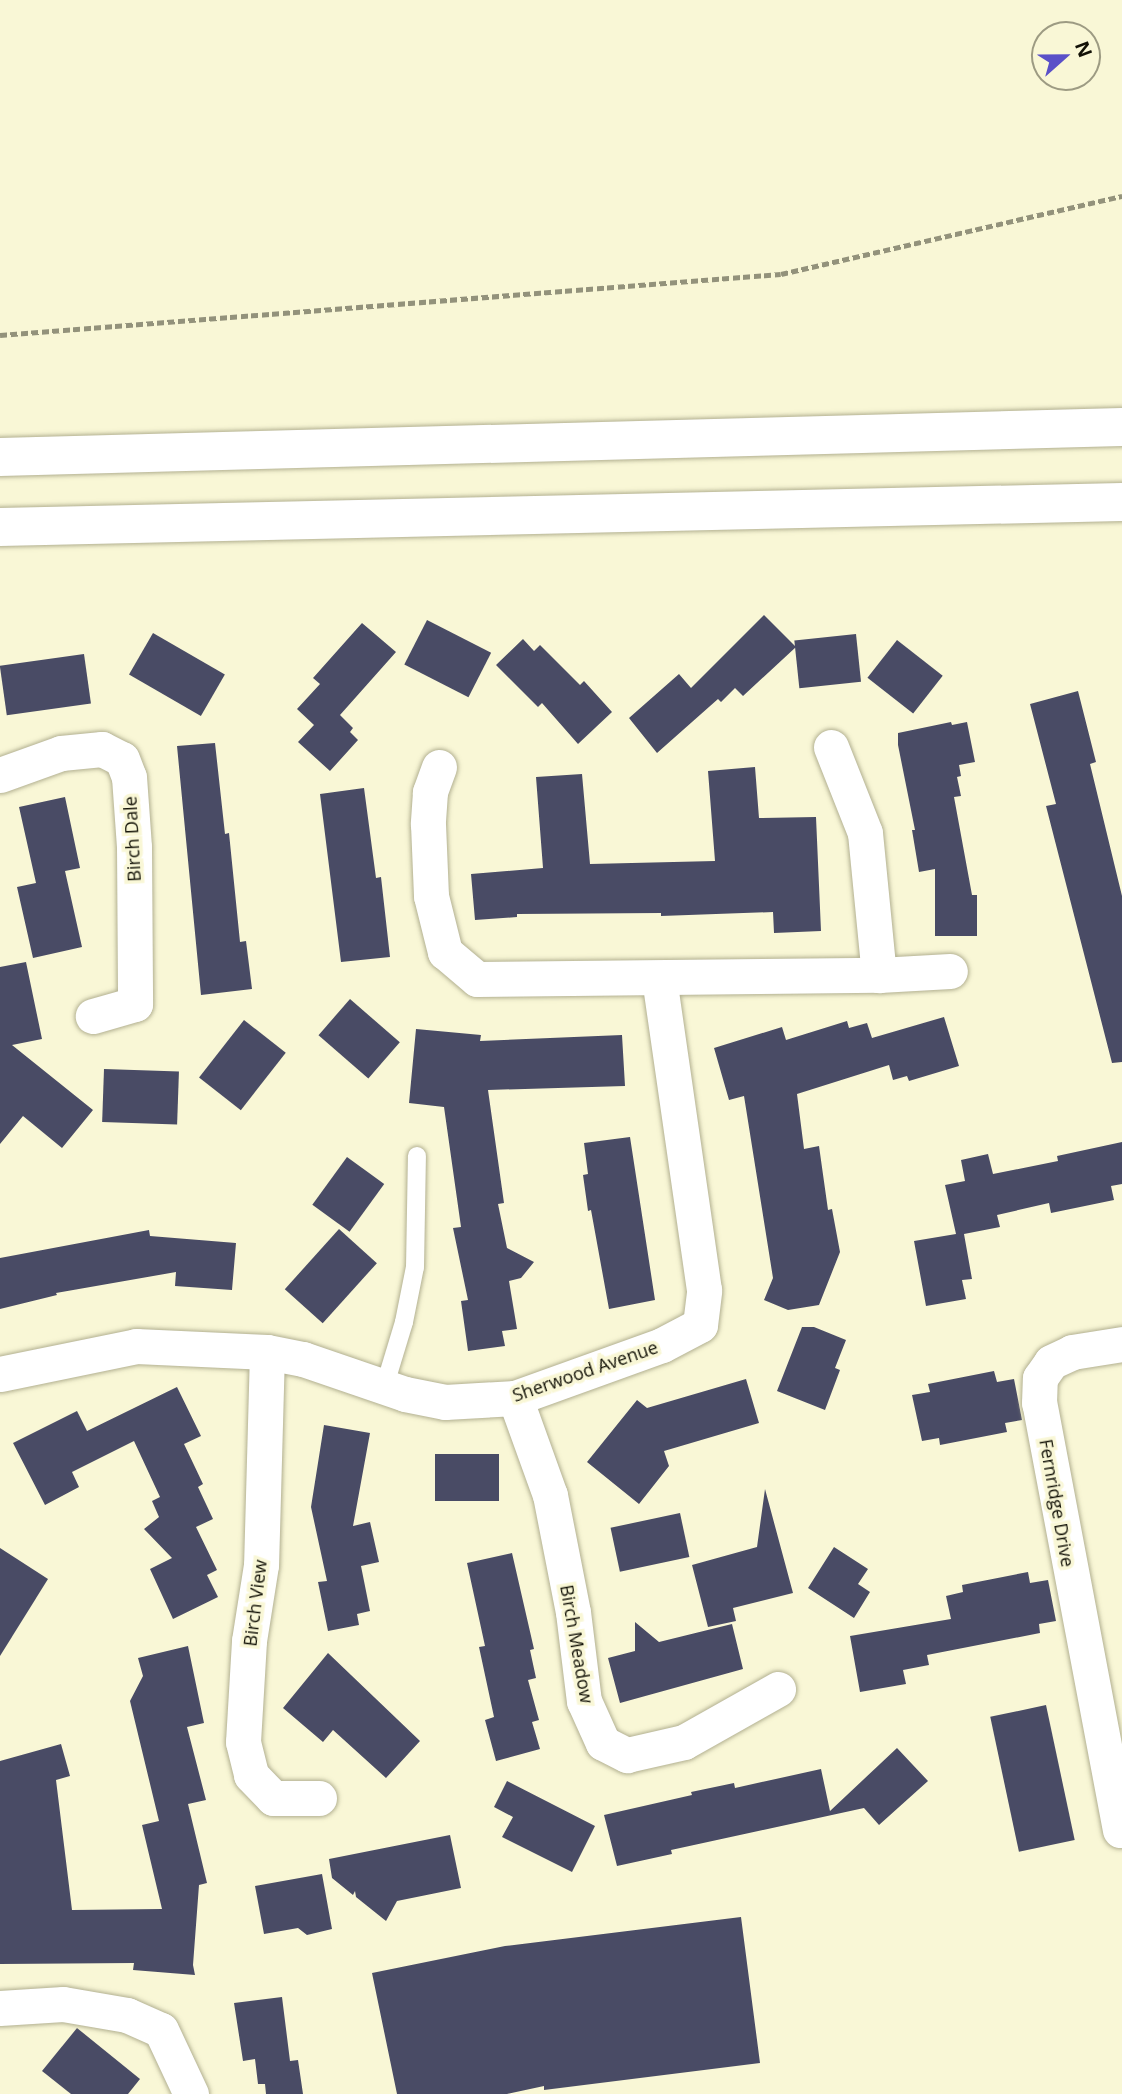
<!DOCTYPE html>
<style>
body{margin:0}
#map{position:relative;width:1122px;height:2094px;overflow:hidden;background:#f9f7d6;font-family:"Open Sans",sans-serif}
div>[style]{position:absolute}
.building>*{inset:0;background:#494b65;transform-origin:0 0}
.path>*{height:4.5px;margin-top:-2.25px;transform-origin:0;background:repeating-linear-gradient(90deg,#93927b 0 7px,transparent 0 10.5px)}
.roads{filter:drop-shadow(0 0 2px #b2b091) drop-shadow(0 0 2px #b2b091)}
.lane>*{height:18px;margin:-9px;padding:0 9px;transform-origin:9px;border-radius:9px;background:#fff}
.street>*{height:35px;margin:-17.5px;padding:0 17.5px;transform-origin:17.5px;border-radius:17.5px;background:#fff}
.highway>*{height:38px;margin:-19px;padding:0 19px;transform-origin:19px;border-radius:19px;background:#fff}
span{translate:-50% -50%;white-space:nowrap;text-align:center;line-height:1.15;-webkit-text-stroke:7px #f9f7d6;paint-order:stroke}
.street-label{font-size:18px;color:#121106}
.north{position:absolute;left:1031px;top:21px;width:70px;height:70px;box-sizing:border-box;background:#f9f7d6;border:2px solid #9d9b83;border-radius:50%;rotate:69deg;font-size:19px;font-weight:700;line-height:28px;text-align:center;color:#121106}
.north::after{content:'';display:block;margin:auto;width:24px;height:32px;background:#5a50c8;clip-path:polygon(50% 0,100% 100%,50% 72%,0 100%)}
</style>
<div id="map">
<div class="building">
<div style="clip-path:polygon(764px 615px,796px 647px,743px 696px,735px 688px,721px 702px,718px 699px,657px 753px,629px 718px,679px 674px,691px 688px)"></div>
<div style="left:427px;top:620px;width:72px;height:50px;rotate:27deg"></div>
<div style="clip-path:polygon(362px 623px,396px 652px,340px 715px,353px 728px,350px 732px,358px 740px,330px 771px,298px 742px,314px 725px,297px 709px,320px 684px,313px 678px)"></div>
<div style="left:153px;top:633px;width:83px;height:48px;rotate:30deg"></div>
<div style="left:856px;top:634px;width:48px;height:62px;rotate:84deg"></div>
<div style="clip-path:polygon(523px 639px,534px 651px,540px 645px,580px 685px,584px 681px,612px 712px,578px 744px,542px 703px,538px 707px,496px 665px)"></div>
<div style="left:897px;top:640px;width:58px;height:48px;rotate:38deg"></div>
<div style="left:84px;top:654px;width:50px;height:85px;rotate:82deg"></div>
<div style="clip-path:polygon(1078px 691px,1096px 762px,1090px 764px,1122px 896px,1122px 1062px,1112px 1063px,1046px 806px,1056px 804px,1030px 704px)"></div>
<div style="clip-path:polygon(951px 722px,952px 725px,967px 722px,975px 762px,959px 765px,961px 776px,957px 777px,961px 796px,954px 797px,972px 895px,977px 895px,977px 936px,935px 936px,935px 869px,919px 872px,912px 830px,915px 830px,898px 745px,898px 733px)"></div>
<div style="clip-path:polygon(215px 743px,225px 834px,229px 833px,240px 942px,246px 941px,252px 989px,201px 995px,177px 746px)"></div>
<div style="clip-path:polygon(755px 767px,759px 818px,816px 817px,821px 931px,774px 933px,773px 912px,661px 916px,661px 913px,517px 914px,517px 917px,475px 920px,471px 874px,543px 868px,536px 777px,582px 774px,590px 864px,715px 861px,708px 771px)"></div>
<div style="clip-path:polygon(364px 788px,376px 878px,381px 877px,390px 957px,341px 962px,320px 794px)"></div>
<div style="clip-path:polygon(65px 797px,80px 868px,65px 871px,82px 947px,33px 958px,17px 887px,36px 883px,19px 807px)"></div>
<div style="clip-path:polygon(26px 962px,42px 1039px,12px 1045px,93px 1110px,62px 1148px,23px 1116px,0 1144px,0 967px)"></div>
<div style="left:350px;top:999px;width:66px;height:48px;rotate:41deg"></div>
<div style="clip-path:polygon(944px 1017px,959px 1066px,909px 1081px,907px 1076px,893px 1080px,889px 1065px,797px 1094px,804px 1149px,819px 1146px,828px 1210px,832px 1209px,840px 1252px,819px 1305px,788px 1310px,764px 1300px,773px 1278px,744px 1096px,729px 1100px,714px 1048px,782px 1027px,786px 1040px,847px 1021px,849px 1028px,867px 1023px,872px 1038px)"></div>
<div style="left:244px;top:1020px;width:53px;height:73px;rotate:38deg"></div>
<div style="clip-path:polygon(416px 1029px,481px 1035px,480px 1041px,622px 1035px,625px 1086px,488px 1090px,504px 1203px,498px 1204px,507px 1248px,534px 1262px,521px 1278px,509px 1281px,517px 1329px,502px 1331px,505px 1346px,468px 1351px,461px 1301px,468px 1300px,453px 1228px,461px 1227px,444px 1107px,409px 1103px)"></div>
<div style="left:104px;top:1069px;width:75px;height:53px;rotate:2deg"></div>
<div style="clip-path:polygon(630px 1137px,655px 1300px,609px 1309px,591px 1210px,588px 1211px,583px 1175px,588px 1174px,584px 1143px)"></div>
<div style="clip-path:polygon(1122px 1142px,1122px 1184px,1111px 1186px,1114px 1200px,1051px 1213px,1049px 1203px,997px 1215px,1000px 1227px,964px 1234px,972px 1279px,962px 1280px,966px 1299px,926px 1306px,914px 1241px,956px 1234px,945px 1185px,965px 1181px,961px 1160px,988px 1154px,993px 1174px,1058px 1161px,1057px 1156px)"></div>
<div style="left:347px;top:1157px;width:46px;height:59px;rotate:36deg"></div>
<div style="left:339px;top:1229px;width:51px;height:81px;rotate:42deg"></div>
<div style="clip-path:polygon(149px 1230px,150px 1236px,236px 1243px,232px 1290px,175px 1286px,176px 1272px,56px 1293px,57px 1295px,0 1309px,0 1258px)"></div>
<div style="clip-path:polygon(802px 1327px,814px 1327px,846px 1340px,835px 1368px,840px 1370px,825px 1410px,777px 1391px)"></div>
<div style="clip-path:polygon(994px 1371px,997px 1382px,1014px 1379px,1022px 1420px,1005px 1423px,1007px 1432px,940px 1445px,939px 1438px,922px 1441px,912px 1395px,930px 1392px,928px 1384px)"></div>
<div style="clip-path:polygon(746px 1379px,759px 1423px,664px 1451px,669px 1466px,639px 1504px,587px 1462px,637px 1400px,647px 1408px)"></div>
<div style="clip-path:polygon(177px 1387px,201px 1436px,184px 1444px,203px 1484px,198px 1487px,213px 1519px,196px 1527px,217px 1570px,207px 1575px,218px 1597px,173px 1619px,150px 1569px,172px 1558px,144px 1529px,159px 1517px,152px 1501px,160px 1497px,134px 1441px,72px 1472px,79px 1487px,45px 1505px,13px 1443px,77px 1411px,87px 1431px)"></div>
<div style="clip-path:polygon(324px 1425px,370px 1433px,353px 1526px,370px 1522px,379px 1562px,361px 1566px,370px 1611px,357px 1614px,359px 1625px,328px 1631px,318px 1582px,327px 1581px,311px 1507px)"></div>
<div style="left:435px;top:1454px;width:64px;height:47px"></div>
<div style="clip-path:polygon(765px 1489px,793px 1593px,733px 1608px,736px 1621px,708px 1627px,692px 1565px,757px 1547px)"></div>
<div style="left:680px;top:1513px;width:45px;height:71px;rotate:78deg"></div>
<div style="clip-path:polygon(834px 1547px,868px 1569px,858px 1584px,870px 1592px,854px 1618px,808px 1588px)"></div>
<div style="clip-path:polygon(0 1548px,48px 1579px,0 1656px)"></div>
<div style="clip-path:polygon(512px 1553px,534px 1649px,530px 1650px,536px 1678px,528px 1680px,539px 1720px,532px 1722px,540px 1749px,496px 1761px,485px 1720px,494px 1717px,479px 1647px,485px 1646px,467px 1563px)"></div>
<div style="clip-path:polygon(1028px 1572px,1030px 1583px,1048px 1580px,1056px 1621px,1039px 1624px,1040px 1633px,927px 1655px,929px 1665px,903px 1670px,906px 1684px,860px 1692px,850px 1636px,951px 1619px,946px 1596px,963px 1592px,962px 1585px)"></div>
<div style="clip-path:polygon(635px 1622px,659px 1642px,732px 1624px,743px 1669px,620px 1703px,608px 1658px,635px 1651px)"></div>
<div style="clip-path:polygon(188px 1646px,204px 1723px,187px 1727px,206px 1800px,188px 1804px,207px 1883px,199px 1885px,193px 1965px,195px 1975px,133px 1970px,134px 1963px,0 1964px,0 1761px,61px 1744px,70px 1776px,56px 1780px,72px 1910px,162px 1909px,142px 1825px,159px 1821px,130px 1701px,143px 1676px,138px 1658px)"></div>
<div style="clip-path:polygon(328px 1653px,420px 1741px,386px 1778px,333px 1730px,323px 1742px,283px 1708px)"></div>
<div style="left:1046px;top:1705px;width:138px;height:57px;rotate:78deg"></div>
<div style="clip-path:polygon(897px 1748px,928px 1781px,879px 1825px,864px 1808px,671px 1850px,672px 1854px,617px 1866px,604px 1815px,692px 1795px,691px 1792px,734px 1783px,735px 1788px,821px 1769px,830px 1811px)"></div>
<div style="clip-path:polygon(507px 1781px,595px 1826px,572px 1872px,502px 1837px,513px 1817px,494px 1807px)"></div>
<div style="clip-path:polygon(450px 1835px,461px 1888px,397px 1901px,386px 1921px,356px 1897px,355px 1891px,353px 1895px,332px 1878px,329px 1859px)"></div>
<div style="clip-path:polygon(322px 1874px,332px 1929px,307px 1935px,298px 1928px,264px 1934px,255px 1886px)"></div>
<div style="clip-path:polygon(741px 1917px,760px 2063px,544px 2090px,544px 2086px,507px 2094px,397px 2094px,372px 1973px,505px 1946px)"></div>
<div style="clip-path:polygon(282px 1997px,290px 2061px,298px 2060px,303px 2094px,266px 2094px,265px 2084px,258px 2084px,255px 2059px,243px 2061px,234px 2003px)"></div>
<div style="clip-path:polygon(77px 2028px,140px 2079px,128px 2094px,71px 2094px,42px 2071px)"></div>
</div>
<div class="path">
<div style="left:0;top:335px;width:783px;rotate:-4.47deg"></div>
<div style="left:781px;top:274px;width:350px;rotate:-12.9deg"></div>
</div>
<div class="roads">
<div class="lane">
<div style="left:384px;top:1388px;width:69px;rotate:-73.1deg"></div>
<div style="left:404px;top:1322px;width:56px;rotate:-78.7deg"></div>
<div style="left:415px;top:1267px;width:111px;rotate:-89deg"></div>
</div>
<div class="street">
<div style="left:831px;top:747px;width:92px;rotate:68.4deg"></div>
<div style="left:865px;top:833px;width:143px;rotate:84.4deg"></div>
<div style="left:439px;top:767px;width:27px;rotate:110deg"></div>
<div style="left:430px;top:792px;width:32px;rotate:94deg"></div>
<div style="left:428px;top:824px;width:72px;rotate:87.6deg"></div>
<div style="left:431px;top:896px;width:58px;rotate:76deg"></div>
<div style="left:445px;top:952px;width:42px;rotate:40.2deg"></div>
<div style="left:477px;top:979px;width:402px;rotate:-0.6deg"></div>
<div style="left:879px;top:975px;width:71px;rotate:-3.2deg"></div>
<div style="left:0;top:775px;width:65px;rotate:-19.8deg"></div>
<div style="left:61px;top:753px;width:41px;rotate:-5.6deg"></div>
<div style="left:102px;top:749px;width:22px;rotate:27deg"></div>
<div style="left:122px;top:759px;width:19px;rotate:69deg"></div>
<div style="left:129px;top:777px;width:70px;rotate:85.9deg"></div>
<div style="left:134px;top:847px;width:157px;rotate:89.6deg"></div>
<div style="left:135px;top:1004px;width:44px;rotate:164.1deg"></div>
<div style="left:267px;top:1352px;width:213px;rotate:91.6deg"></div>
<div style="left:261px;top:1565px;width:77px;rotate:99deg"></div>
<div style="left:249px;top:1641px;width:101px;rotate:93.4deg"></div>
<div style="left:243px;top:1742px;width:34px;rotate:76deg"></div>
<div style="left:251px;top:1775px;width:32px;rotate:46deg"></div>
<div style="left:273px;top:1798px;width:46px"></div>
<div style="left:0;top:1374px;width:139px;rotate:-11.6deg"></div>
<div style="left:136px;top:1346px;width:131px;rotate:2.6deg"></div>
<div style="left:267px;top:1352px;width:37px;rotate:11deg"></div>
<div style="left:303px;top:1359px;width:108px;rotate:18.9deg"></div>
<div style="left:405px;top:1394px;width:41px;rotate:11.3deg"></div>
<div style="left:445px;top:1402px;width:70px;rotate:-3.3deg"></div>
<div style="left:515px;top:1398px;width:156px;rotate:-19.8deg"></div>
<div style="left:662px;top:1345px;width:43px;rotate:-27.8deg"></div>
<div style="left:700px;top:1325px;width:35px;rotate:-83deg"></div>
<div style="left:704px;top:1290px;width:315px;rotate:-98.2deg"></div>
<div style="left:515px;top:1398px;width:103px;rotate:70.2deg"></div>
<div style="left:550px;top:1495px;width:119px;rotate:78.9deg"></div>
<div style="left:573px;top:1612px;width:90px;rotate:83deg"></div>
<div style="left:584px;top:1701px;width:46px;rotate:65.7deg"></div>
<div style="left:603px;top:1743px;width:27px;rotate:27deg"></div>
<div style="left:627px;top:1755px;width:58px;rotate:-12.8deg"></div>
<div style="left:684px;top:1742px;width:108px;rotate:-29.4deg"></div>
<div style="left:1120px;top:1830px;width:435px;rotate:-100.7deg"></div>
<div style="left:1039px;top:1403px;width:25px;rotate:-88deg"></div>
<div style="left:1040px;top:1378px;width:19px;rotate:-55deg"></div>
<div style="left:1051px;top:1362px;width:23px;rotate:-25deg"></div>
<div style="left:1072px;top:1352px;width:51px;rotate:-9.1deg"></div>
<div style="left:0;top:2008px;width:63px;rotate:-3.6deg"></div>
<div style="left:63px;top:2004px;width:65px;rotate:9.8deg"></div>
<div style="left:127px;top:2015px;width:37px;rotate:24deg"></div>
<div style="left:161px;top:2030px;width:71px;rotate:64.9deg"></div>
</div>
<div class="highway">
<div style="left:0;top:457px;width:1122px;rotate:-1.53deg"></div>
<div style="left:0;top:527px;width:1122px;rotate:-1.28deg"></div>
</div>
</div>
<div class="street-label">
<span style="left:132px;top:839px;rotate:-93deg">Birch Dale</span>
<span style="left:585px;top:1371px;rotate:-19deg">Sherwood Avenue</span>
<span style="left:1057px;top:1503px;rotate:80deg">Fernridge Drive</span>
<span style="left:255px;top:1603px;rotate:-83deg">Birch View</span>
<span style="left:577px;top:1644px;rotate:80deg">Birch Meadow</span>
</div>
<div class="north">N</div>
</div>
